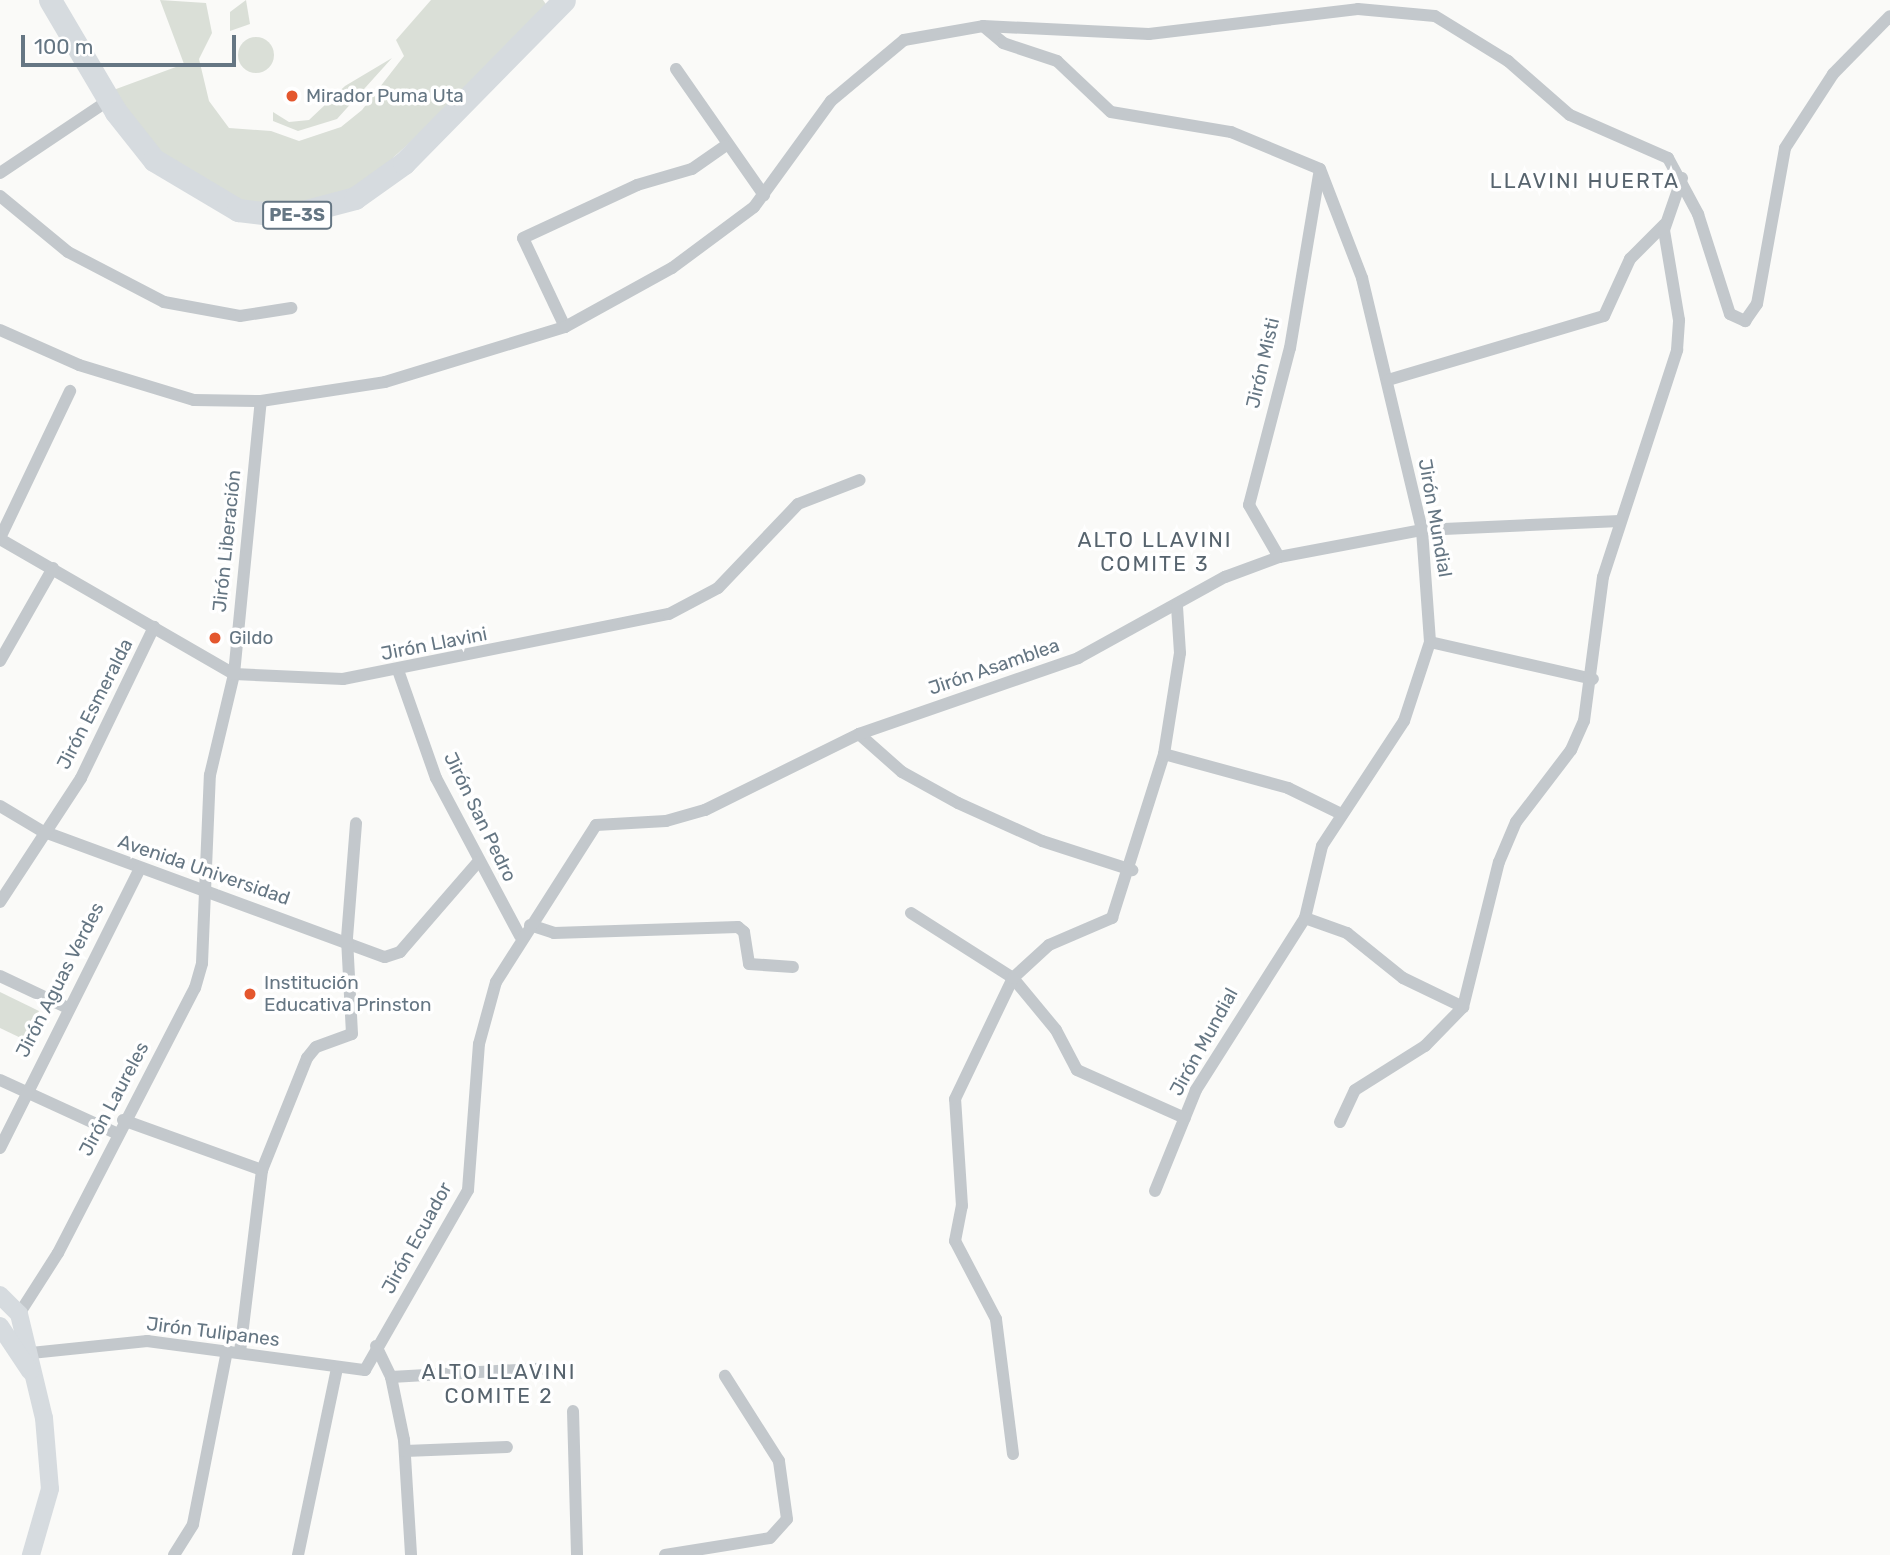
<!DOCTYPE html>
<meta charset="utf-8">
<style>
body{margin:0}
#map{position:relative;width:1890px;height:1555px;overflow:hidden;background:#fafaf8;font-family:Rubik,sans-serif}
div>[style]{position:absolute}
.green>*{inset:0;background:#dadfd7}
.round{border-radius:50%}
.street>*{height:12px;margin:-6px;padding:0 6px;transform-origin:6px;border-radius:6px;background:#c3c8cc}
.secondary>*{height:18px;margin:-9px;padding:0 9px;transform-origin:9px;border-radius:9px;background:#d6dbdf}
.highway>*{height:23px;margin:-11.5px;padding:0 11.5px;transform-origin:11.5px;border-radius:11.5px;background:#d6dbdf}
.dots>*{width:19px;height:19px;translate:-50% -50%;box-sizing:border-box;border:4px solid #fff;border-radius:50%}
span{translate:-50% -50%;white-space:nowrap;text-align:center;line-height:1.15;-webkit-text-stroke:7px #fff;paint-order:stroke}
.shield-label span{padding:2px 5px;background:#fff;border:2px solid;border-radius:5px;-webkit-text-stroke-width:0}
.shield-label{font-size:18px;color:#657683;font-weight:700}
.poi-label{font-size:19px;color:#657683}
.left{translate:0 -50%;text-align:left}
.street-label{font-size:19px;color:#657683}
.neighbourhood-label{font-size:21px;color:#57646e;letter-spacing:2px}
.scale{position:absolute;left:21px;top:35px;width:215px;height:32px;box-sizing:border-box;border:4px solid #657683;border-top:0;padding-left:9px;font-size:21px;line-height:24px;white-space:nowrap;color:#657683;-webkit-text-stroke:5px #fff;paint-order:stroke}
</style>
<div id="map">
<div class="green">
<div style="clip-path:polygon(160px 0,206px 3px,212px 33px,199px 59px,209px 101px,229px 128px,271px 131px,299px 141px,341px 127px,362px 110px,404px 56px,396px 40px,431px 0,543px 0,552px 13px,361px 187px,298px 205px,262px 205px,230px 199px,180px 175px,108px 92px,184px 64px)"></div>
<div style="clip-path:polygon(246px 0,250px 24px,230px 31px,230px 12px)"></div>
<div class="round" style="left:238px;top:37px;width:36px;height:36px"></div>
<div style="clip-path:polygon(392px 58px,337px 119px,298px 131px,273px 121px,273px 112px,289px 122px,309px 120px,345px 86px)"></div>
<div style="clip-path:polygon(0 992px,39px 1011px,25px 1040px,0 1028px)"></div>
</div>
<div class="street">
<div style="left:983px;top:26px;width:26px;rotate:40deg"></div>
<div style="left:1003px;top:43px;width:57px;rotate:18.4deg"></div>
<div style="left:1057px;top:61px;width:74px;rotate:43.4deg"></div>
<div style="left:1111px;top:112px;width:122px;rotate:9.5deg"></div>
<div style="left:1231px;top:132px;width:96px;rotate:22.6deg"></div>
<div style="left:1320px;top:169px;width:117px;rotate:68.9deg"></div>
<div style="left:1362px;top:278px;width:259px;rotate:76.6deg"></div>
<div style="left:1422px;top:530px;width:112px;rotate:85.9deg"></div>
<div style="left:1430px;top:642px;width:83px;rotate:108.2deg"></div>
<div style="left:1404px;top:721px;width:149px;rotate:123.3deg"></div>
<div style="left:1322px;top:846px;width:74px;rotate:103.3deg"></div>
<div style="left:1305px;top:918px;width:204px;rotate:122.4deg"></div>
<div style="left:1196px;top:1090px;width:109px;rotate:112.1deg"></div>
<div style="left:676px;top:69px;width:154px;rotate:55.1deg"></div>
<div style="left:0;top:173px;width:131px;rotate:-33.8deg"></div>
<div style="left:0;top:196px;width:88px;rotate:39.5deg"></div>
<div style="left:68px;top:252px;width:108px;rotate:27.5deg"></div>
<div style="left:164px;top:302px;width:77px;rotate:10.4deg"></div>
<div style="left:240px;top:316px;width:52px;rotate:-8.9deg"></div>
<div style="left:565px;top:327px;width:98px;rotate:-115.3deg"></div>
<div style="left:523px;top:238px;width:126px;rotate:-24.9deg"></div>
<div style="left:637px;top:185px;width:57px;rotate:-16.2deg"></div>
<div style="left:692px;top:169px;width:40px;rotate:-34.9deg"></div>
<div style="left:0;top:330px;width:86px;rotate:23.9deg"></div>
<div style="left:79px;top:365px;width:120px;rotate:16.9deg"></div>
<div style="left:194px;top:400px;width:67px;rotate:0.9deg"></div>
<div style="left:261px;top:401px;width:125px;rotate:-8.7deg"></div>
<div style="left:385px;top:382px;width:188px;rotate:-17deg"></div>
<div style="left:565px;top:327px;width:122px;rotate:-28.9deg"></div>
<div style="left:672px;top:268px;width:102px;rotate:-36.6deg"></div>
<div style="left:754px;top:207px;width:131px;rotate:-54deg"></div>
<div style="left:831px;top:101px;width:95px;rotate:-39.9deg"></div>
<div style="left:904px;top:40px;width:80px;rotate:-10deg"></div>
<div style="left:983px;top:26px;width:166px;rotate:2.8deg"></div>
<div style="left:1149px;top:34px;width:210px;rotate:-6.8deg"></div>
<div style="left:1358px;top:9px;width:77px;rotate:5.2deg"></div>
<div style="left:1435px;top:16px;width:86px;rotate:31.7deg"></div>
<div style="left:1508px;top:61px;width:82px;rotate:41.1deg"></div>
<div style="left:1570px;top:115px;width:107px;rotate:23.7deg"></div>
<div style="left:1668px;top:158px;width:64px;rotate:61.8deg"></div>
<div style="left:1698px;top:214px;width:105px;rotate:72.3deg"></div>
<div style="left:1730px;top:314px;width:17px;rotate:25deg"></div>
<div style="left:1745px;top:321px;width:21px;rotate:-55deg"></div>
<div style="left:1757px;top:304px;width:158px;rotate:-79.8deg"></div>
<div style="left:1785px;top:148px;width:88px;rotate:-57deg"></div>
<div style="left:1833px;top:74px;width:81px;rotate:-45.5deg"></div>
<div style="left:1388px;top:380px;width:225px;rotate:-16.5deg"></div>
<div style="left:1604px;top:316px;width:63px;rotate:-65.5deg"></div>
<div style="left:1630px;top:259px;width:49px;rotate:-45deg"></div>
<div style="left:0;top:538px;width:163px;rotate:-64.5deg"></div>
<div style="left:0;top:539px;width:270px;rotate:30deg"></div>
<div style="left:234px;top:674px;width:109px;rotate:2.6deg"></div>
<div style="left:343px;top:679px;width:332px;rotate:-11.3deg"></div>
<div style="left:669px;top:614px;width:55px;rotate:-28deg"></div>
<div style="left:718px;top:588px;width:116px;rotate:-46.4deg"></div>
<div style="left:798px;top:504px;width:66px;rotate:-21.2deg"></div>
<div style="left:1279px;top:557px;width:60px;rotate:-120deg"></div>
<div style="left:1249px;top:505px;width:162px;rotate:-75.4deg"></div>
<div style="left:1290px;top:348px;width:181px;rotate:-80.5deg"></div>
<div style="left:1430px;top:642px;width:167px;rotate:12.8deg"></div>
<div style="left:0;top:661px;width:107px;rotate:-60.3deg"></div>
<div style="left:399px;top:673px;width:111px;rotate:70.6deg"></div>
<div style="left:436px;top:778px;width:179px;rotate:62deg"></div>
<div style="left:859px;top:734px;width:57px;rotate:41.5deg"></div>
<div style="left:902px;top:772px;width:64px;rotate:29deg"></div>
<div style="left:958px;top:803px;width:92px;rotate:24.3deg"></div>
<div style="left:1042px;top:841px;width:95px;rotate:17.9deg"></div>
<div style="left:1164px;top:754px;width:129px;rotate:15.3deg"></div>
<div style="left:1288px;top:788px;width:59px;rotate:26.1deg"></div>
<div style="left:0;top:806px;width:49px;rotate:30.8deg"></div>
<div style="left:42px;top:831px;width:365px;rotate:20.2deg"></div>
<div style="left:385px;top:957px;width:16px;rotate:-18deg"></div>
<div style="left:400px;top:952px;width:119px;rotate:-49.1deg"></div>
<div style="left:0;top:902px;width:148px;rotate:-56.8deg"></div>
<div style="left:81px;top:778px;width:168px;rotate:-64.2deg"></div>
<div style="left:911px;top:913px;width:121px;rotate:32.5deg"></div>
<div style="left:1013px;top:978px;width:67px;rotate:50.4deg"></div>
<div style="left:1056px;top:1030px;width:45px;rotate:62.3deg"></div>
<div style="left:1077px;top:1070px;width:118px;rotate:24deg"></div>
<div style="left:1305px;top:918px;width:45px;rotate:19.7deg"></div>
<div style="left:1347px;top:933px;width:72px;rotate:38.8deg"></div>
<div style="left:1403px;top:978px;width:67px;rotate:25.8deg"></div>
<div style="left:530px;top:925px;width:25px;rotate:18deg"></div>
<div style="left:554px;top:933px;width:184px;rotate:-1.9deg"></div>
<div style="left:738px;top:927px;width:8px;rotate:40deg"></div>
<div style="left:744px;top:932px;width:32px;rotate:81deg"></div>
<div style="left:749px;top:964px;width:44px;rotate:3.9deg"></div>
<div style="left:0;top:976px;width:73px;rotate:25.2deg"></div>
<div style="left:0;top:1080px;width:128px;rotate:24.6deg"></div>
<div style="left:123px;top:1120px;width:148px;rotate:19.8deg"></div>
<div style="left:1340px;top:1122px;width:35px;rotate:-65deg"></div>
<div style="left:1355px;top:1090px;width:83px;rotate:-32.2deg"></div>
<div style="left:1425px;top:1046px;width:54px;rotate:-45.7deg"></div>
<div style="left:1463px;top:1007px;width:149px;rotate:-76.1deg"></div>
<div style="left:1499px;top:862px;width:43px;rotate:-67deg"></div>
<div style="left:1516px;top:822px;width:91px;rotate:-52.6deg"></div>
<div style="left:1571px;top:750px;width:32px;rotate:-66deg"></div>
<div style="left:1584px;top:721px;width:145px;rotate:-82.5deg"></div>
<div style="left:1603px;top:577px;width:239px;rotate:-71.9deg"></div>
<div style="left:1677px;top:350px;width:30px;rotate:-86deg"></div>
<div style="left:1679px;top:320px;width:91px;rotate:-99.5deg"></div>
<div style="left:1664px;top:230px;width:55px;rotate:-70.9deg"></div>
<div style="left:0;top:1148px;width:312px;rotate:-63.4deg"></div>
<div style="left:19px;top:1314px;width:72px;rotate:-57.4deg"></div>
<div style="left:58px;top:1253px;width:298px;rotate:-62.7deg"></div>
<div style="left:195px;top:988px;width:26px;rotate:-74deg"></div>
<div style="left:202px;top:963px;width:188px;rotate:-87.6deg"></div>
<div style="left:210px;top:775px;width:104px;rotate:-76.6deg"></div>
<div style="left:234px;top:674px;width:274px;rotate:-84.4deg"></div>
<div style="left:376px;top:1346px;width:34px;rotate:64deg"></div>
<div style="left:391px;top:1377px;width:64px;rotate:78.3deg"></div>
<div style="left:404px;top:1440px;width:115px;rotate:86.5deg"></div>
<div style="left:240px;top:1352px;width:183px;rotate:-83.1deg"></div>
<div style="left:262px;top:1170px;width:121px;rotate:-68.1deg"></div>
<div style="left:307px;top:1058px;width:14px;rotate:-51deg"></div>
<div style="left:316px;top:1047px;width:38px;rotate:-20deg"></div>
<div style="left:352px;top:1034px;width:96px;rotate:-93deg"></div>
<div style="left:347px;top:938px;width:115px;rotate:-85.5deg"></div>
<div style="left:31px;top:1353px;width:117px;rotate:-5.9deg"></div>
<div style="left:147px;top:1341px;width:220px;rotate:7.6deg"></div>
<div style="left:365px;top:1370px;width:207px;rotate:-60.2deg"></div>
<div style="left:468px;top:1190px;width:146px;rotate:-85.7deg"></div>
<div style="left:479px;top:1044px;width:64px;rotate:-74.7deg"></div>
<div style="left:496px;top:982px;width:186px;rotate:-57.5deg"></div>
<div style="left:596px;top:825px;width:70px;rotate:-3.3deg"></div>
<div style="left:666px;top:821px;width:41px;rotate:-15.8deg"></div>
<div style="left:705px;top:810px;width:172px;rotate:-26.3deg"></div>
<div style="left:859px;top:734px;width:232px;rotate:-19.1deg"></div>
<div style="left:1078px;top:658px;width:168px;rotate:-28.9deg"></div>
<div style="left:1225px;top:577px;width:58px;rotate:-20.3deg"></div>
<div style="left:1279px;top:557px;width:146px;rotate:-10.7deg"></div>
<div style="left:1422px;top:530px;width:198px;rotate:-2.6deg"></div>
<div style="left:391px;top:1377px;width:162px;rotate:-3.2deg"></div>
<div style="left:573px;top:1411px;width:144px;rotate:88.4deg"></div>
<div style="left:405px;top:1451px;width:102px;rotate:-2.2deg"></div>
<div style="left:1013px;top:1454px;width:136px;rotate:-97.2deg"></div>
<div style="left:996px;top:1319px;width:88px;rotate:-117.7deg"></div>
<div style="left:955px;top:1241px;width:36px;rotate:-79deg"></div>
<div style="left:962px;top:1206px;width:107px;rotate:-93.7deg"></div>
<div style="left:955px;top:1099px;width:134px;rotate:-64.4deg"></div>
<div style="left:1013px;top:978px;width:49px;rotate:-42.5deg"></div>
<div style="left:1049px;top:945px;width:69px;rotate:-23.2deg"></div>
<div style="left:1112px;top:918px;width:172px;rotate:-72.4deg"></div>
<div style="left:1164px;top:754px;width:102px;rotate:-81deg"></div>
<div style="left:1180px;top:653px;width:47px;rotate:-93.7deg"></div>
<div style="left:174px;top:1555px;width:36px;rotate:-58deg"></div>
<div style="left:193px;top:1524px;width:177px;rotate:-78.9deg"></div>
<div style="left:298px;top:1555px;width:190px;rotate:-78.2deg"></div>
<div style="left:665px;top:1555px;width:106px;rotate:-9.2deg"></div>
<div style="left:770px;top:1538px;width:25px;rotate:-48deg"></div>
<div style="left:787px;top:1519px;width:59px;rotate:-97.9deg"></div>
<div style="left:779px;top:1461px;width:101px;rotate:-122.4deg"></div>
</div>
<div class="secondary">
<div style="left:0;top:1295px;width:27px;rotate:45deg"></div>
<div style="left:19px;top:1314px;width:107px;rotate:76.5deg"></div>
<div style="left:44px;top:1418px;width:71px;rotate:85.2deg"></div>
<div style="left:50px;top:1489px;width:69px;rotate:106.1deg"></div>
<div style="left:0;top:1326px;width:54px;rotate:56.3deg"></div>
</div>
<div class="highway">
<div style="left:50px;top:0;width:130px;rotate:59.5deg"></div>
<div style="left:116px;top:112px;width:61px;rotate:51.6deg"></div>
<div style="left:154px;top:160px;width:98px;rotate:30.8deg"></div>
<div style="left:238px;top:210px;width:49px;rotate:7deg"></div>
<div style="left:287px;top:216px;width:70px;rotate:-14.8deg"></div>
<div style="left:355px;top:198px;width:60px;rotate:-35.5deg"></div>
<div style="left:404px;top:163px;width:228px;rotate:-45.5deg"></div>
</div>
<div class="dots">
<div style="left:292px;top:96px;background:#e4572e"></div>
<div style="left:215px;top:638px;background:#e4572e"></div>
<div style="left:250px;top:994px;background:#e4572e"></div>
</div>
<div class="shield-label">
<span style="left:297px;top:215px">PE-3S</span>
</div>
<div class="poi-label">
<span class="left" style="left:306px;top:96px">Mirador Puma Uta</span>
<span class="left" style="left:229px;top:638px">Gildo</span>
<span class="left" style="left:264px;top:994px">Institución<br>Educativa Prinston</span>
</div>
<div class="street-label">
<span style="left:1263px;top:363px;rotate:-77deg">Jirón Misti</span>
<span style="left:1435px;top:518px;rotate:80deg">Jirón Mundial</span>
<span style="left:227px;top:541px;rotate:-84deg">Jirón Liberación</span>
<span style="left:434px;top:644px;rotate:-11deg">Jirón Llavini</span>
<span style="left:994px;top:667px;rotate:-19deg">Jirón Asamblea</span>
<span style="left:95px;top:704px;rotate:-63deg">Jirón Esmeralda</span>
<span style="left:480px;top:817px;rotate:64deg">Jirón San Pedro</span>
<span style="left:204px;top:870px;rotate:19deg">Avenida Universidad</span>
<span style="left:60px;top:980px;rotate:-63deg">Jirón Aguas Verdes</span>
<span style="left:1204px;top:1042px;rotate:-61deg">Jirón Mundial</span>
<span style="left:114px;top:1099px;rotate:-62deg">Jirón Laureles</span>
<span style="left:417px;top:1238px;rotate:-61deg">Jirón Ecuador</span>
<span style="left:213px;top:1332px;rotate:7deg">Jirón Tulipanes</span>
</div>
<div class="neighbourhood-label">
<span style="left:1585px;top:181px">LLAVINI HUERTA</span>
<span style="left:1155px;top:552px">ALTO LLAVINI<br>COMITE 3</span>
<span style="left:499px;top:1384px">ALTO LLAVINI<br>COMITE 2</span>
</div>
<div class="scale">100 m</div>
</div>
